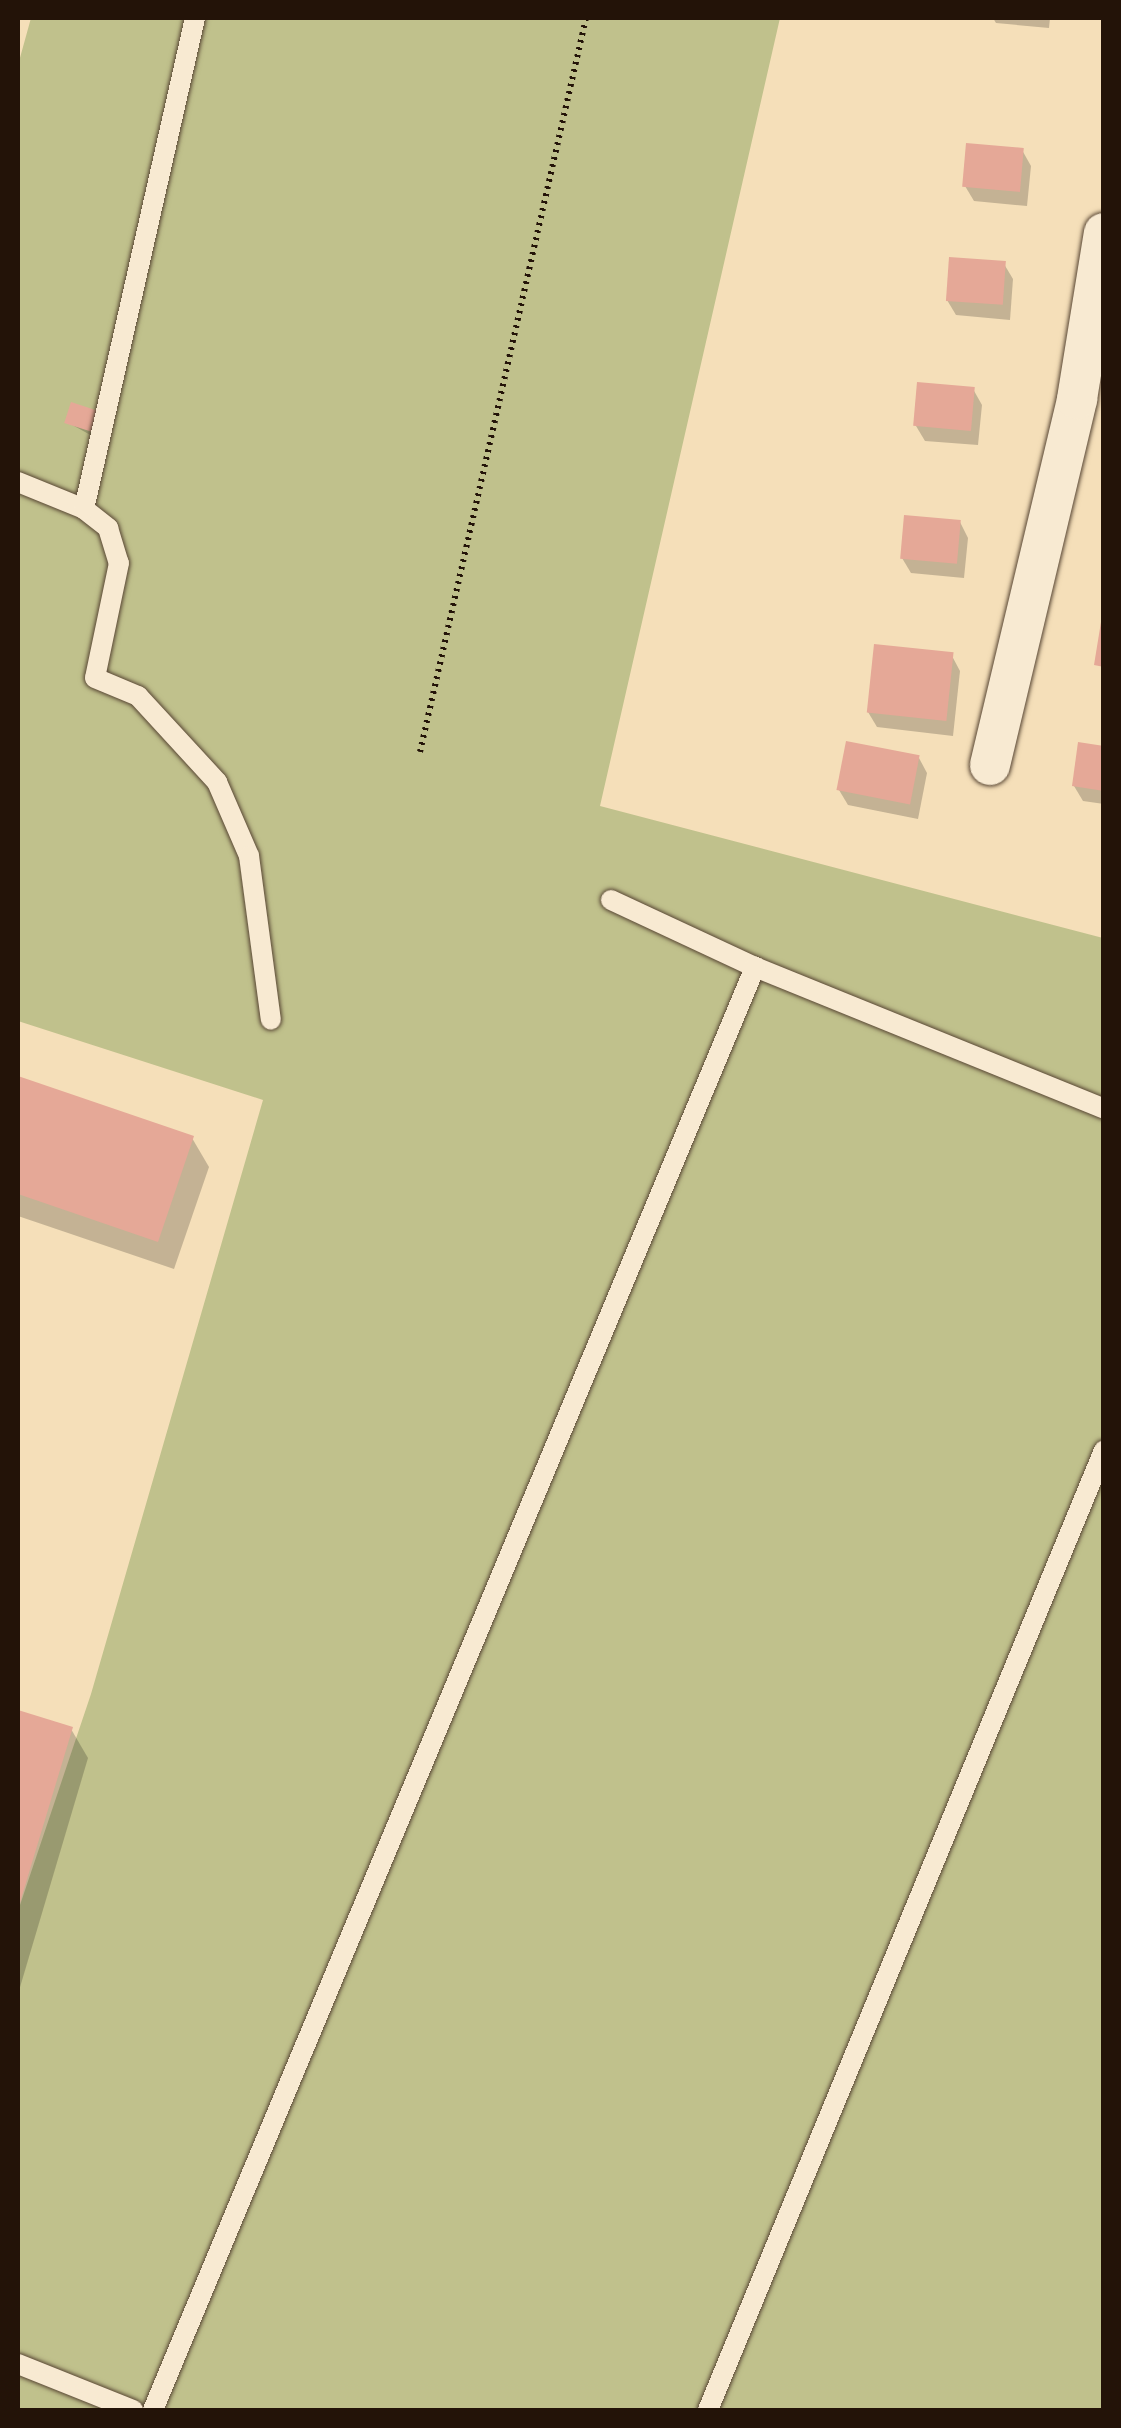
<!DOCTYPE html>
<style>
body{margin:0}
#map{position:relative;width:1121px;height:2428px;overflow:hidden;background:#f5dfb9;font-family:"EB Garamond",serif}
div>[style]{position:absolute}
.green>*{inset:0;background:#c0c18c}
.shadow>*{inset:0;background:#0003}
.building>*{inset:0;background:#e5a897;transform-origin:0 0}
.path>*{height:6px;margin-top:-3px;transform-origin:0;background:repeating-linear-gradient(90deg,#231308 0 2.5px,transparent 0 7.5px)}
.roads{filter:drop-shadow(0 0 2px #584634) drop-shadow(0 0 2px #584634)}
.lane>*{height:20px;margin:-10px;padding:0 10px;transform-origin:10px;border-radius:10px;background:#f8ead2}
.street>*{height:40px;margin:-20px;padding:0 20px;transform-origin:20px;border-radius:20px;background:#f8ead2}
span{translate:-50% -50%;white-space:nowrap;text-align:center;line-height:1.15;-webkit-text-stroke:9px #f8ead2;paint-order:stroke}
.frame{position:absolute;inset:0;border:20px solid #231308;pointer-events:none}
</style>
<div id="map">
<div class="green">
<div style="clip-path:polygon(31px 18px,780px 18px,600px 806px,1103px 938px,1103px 2410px,18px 2410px,18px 1911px,91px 1694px,263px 1100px,18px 1021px,18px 65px)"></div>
</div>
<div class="shadow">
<div style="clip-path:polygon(993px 18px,1050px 18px,1049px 28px,996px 23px)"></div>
<div style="clip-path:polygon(1022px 150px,1031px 166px,1027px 206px,974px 201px,965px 186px)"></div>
<div style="clip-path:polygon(1004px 264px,1013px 279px,1010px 320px,956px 315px,947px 300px)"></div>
<div style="clip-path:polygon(973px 389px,982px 405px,978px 445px,925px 441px,916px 426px)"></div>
<div style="clip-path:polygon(96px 413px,94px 437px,67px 422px)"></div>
<div style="clip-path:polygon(960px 522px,968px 538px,964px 578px,911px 573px,902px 558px)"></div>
<div style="clip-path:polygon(952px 656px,960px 671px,953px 736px,877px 727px,868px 712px)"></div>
<div style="clip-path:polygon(1104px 749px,1104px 804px,1083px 801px,1074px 786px)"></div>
<div style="clip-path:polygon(919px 758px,927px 773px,918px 819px,848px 805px,839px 790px)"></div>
<div style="clip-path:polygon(18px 1079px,192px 1138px,209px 1167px,174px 1269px,18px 1216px)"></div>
<div style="clip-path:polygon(18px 1713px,71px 1729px,88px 1758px,18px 1994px)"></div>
</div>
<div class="building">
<div style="left:966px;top:143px;width:58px;height:44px;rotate:5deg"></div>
<div style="left:949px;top:257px;width:57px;height:44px;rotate:4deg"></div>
<div style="left:917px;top:382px;width:58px;height:44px;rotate:5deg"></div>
<div style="left:71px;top:402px;width:28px;height:22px;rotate:18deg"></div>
<div style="left:904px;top:515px;width:57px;height:44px;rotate:5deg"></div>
<div style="clip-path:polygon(1101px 622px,1104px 622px,1104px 667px,1094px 665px)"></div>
<div style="left:874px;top:644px;width:80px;height:69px;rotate:6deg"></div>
<div style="left:846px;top:741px;width:75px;height:50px;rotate:11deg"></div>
<div style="clip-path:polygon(1078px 742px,1104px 746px,1104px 791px,1072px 786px)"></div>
<div style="clip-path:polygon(18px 1076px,194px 1136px,158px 1242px,18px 1194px)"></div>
<div style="clip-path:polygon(18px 1710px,73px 1727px,18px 1909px)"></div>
</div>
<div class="path">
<div style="left:420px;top:752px;width:753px;rotate:-77.26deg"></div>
</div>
<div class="roads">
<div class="lane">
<div style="left:18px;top:482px;width:71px;rotate:22.2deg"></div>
<div style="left:84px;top:509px;width:31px;rotate:38deg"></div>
<div style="left:108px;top:528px;width:37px;rotate:73deg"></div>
<div style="left:119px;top:563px;width:117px;rotate:101.8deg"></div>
<div style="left:95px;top:678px;width:47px;rotate:22.7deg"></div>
<div style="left:138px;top:696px;width:117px;rotate:47.4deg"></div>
<div style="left:217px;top:782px;width:81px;rotate:66.6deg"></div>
<div style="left:249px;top:856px;width:165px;rotate:82.4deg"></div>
<div style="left:84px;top:509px;width:503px;rotate:-77.26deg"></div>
<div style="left:611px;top:900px;width:159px;rotate:25deg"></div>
<div style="left:755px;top:967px;width:377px;rotate:22.1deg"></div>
<div style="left:18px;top:2364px;width:124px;rotate:21.8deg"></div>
<div style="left:153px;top:2410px;width:1564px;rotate:-67.35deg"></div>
<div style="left:708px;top:2410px;width:1038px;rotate:-67.58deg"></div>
</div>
<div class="street">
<div style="left:990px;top:765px;width:376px;rotate:-76.6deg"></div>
<div style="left:1077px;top:399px;width:168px;rotate:-80.8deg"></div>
</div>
</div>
<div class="frame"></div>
</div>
